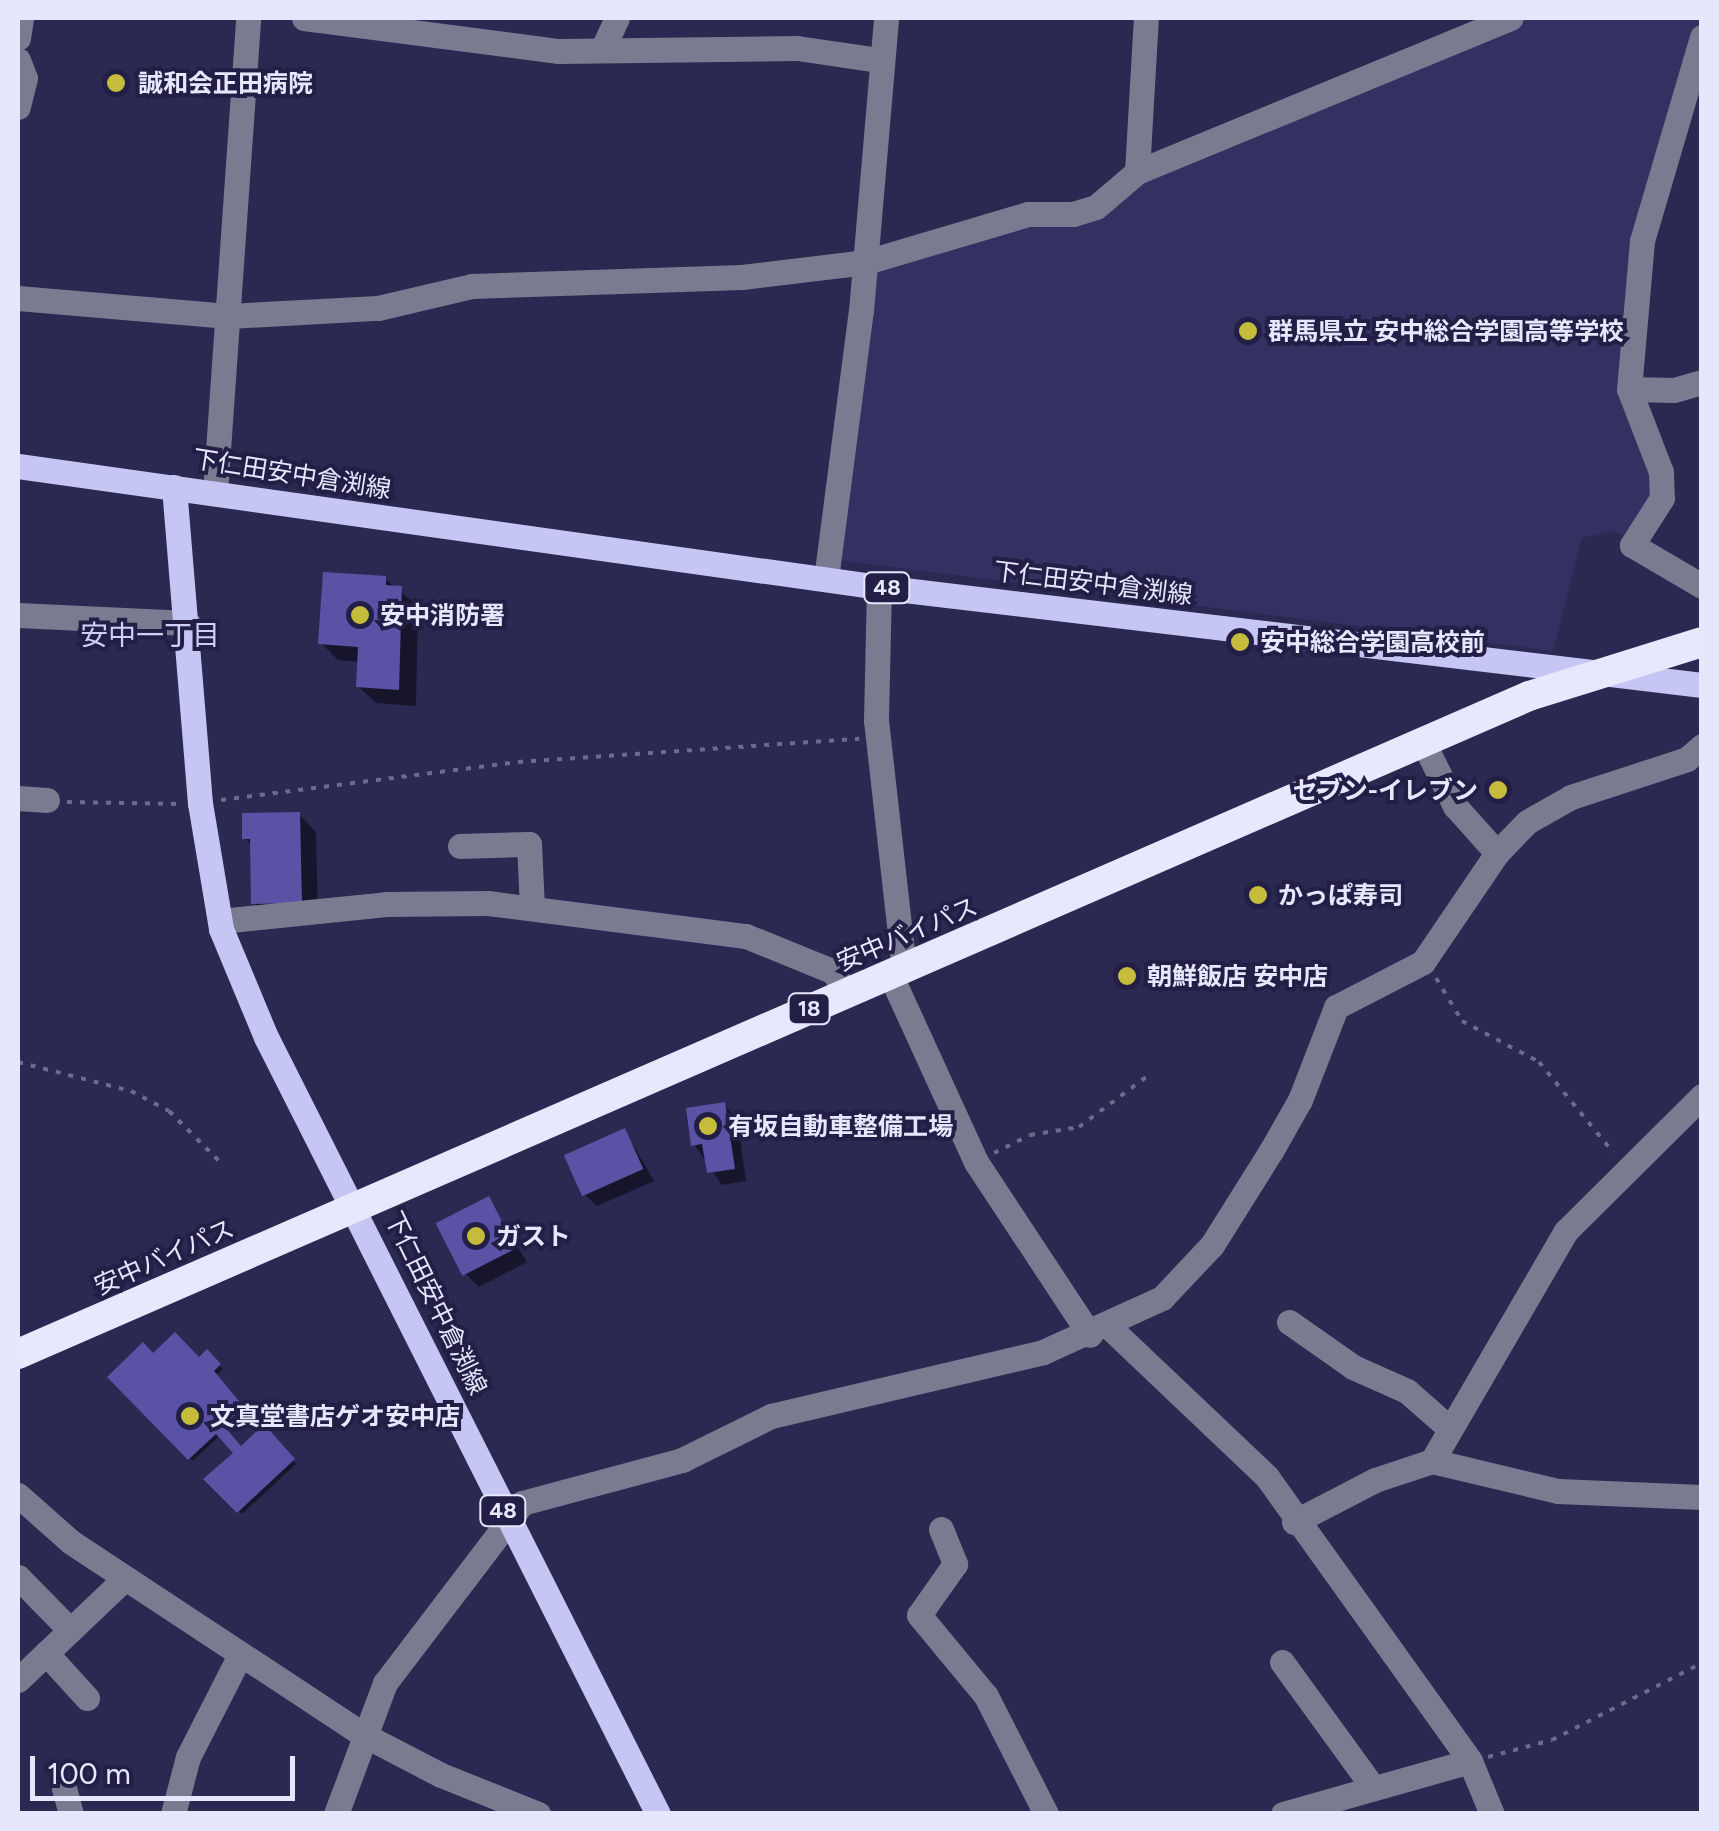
<!DOCTYPE html>
<meta charset="utf-8">
<style>
body{margin:0}
#map{position:relative;width:1719px;height:1831px;overflow:hidden;background:#2b2852;font-family:Figtree,"Noto Sans JP",sans-serif}
div>[style]{position:absolute}
.built>*{inset:0;background:#343061}
.shadow>*{inset:0;background:#0007}
.building>*{inset:0;background:#5a52a5;transform-origin:0 0}
.path>*{height:4px;margin-top:-2px;transform-origin:0;background:repeating-linear-gradient(90deg,#6c6a8d 0 5px,transparent 0 13px)}
.minor>*{height:25px;margin:-12.5px;padding:0 12.5px;transform-origin:12.5px;border-radius:12.5px;background:#7a7a90}
.major>*{height:25px;margin:-12.5px;padding:0 12.5px;transform-origin:12.5px;border-radius:12.5px;background:#c5c6f3}
.highway>*{height:30px;margin:-15px;padding:0 15px;transform-origin:15px;border-radius:15px;background:#e7e7fd}
.dots>*{width:28px;height:28px;translate:-50% -50%;box-sizing:border-box;border:5px solid #221e46;border-radius:50%}
span{translate:-50% -50%;white-space:nowrap;text-align:center;line-height:1.15;-webkit-text-stroke:8px #221e46;paint-order:stroke}
.shield-label span{padding:2px 8px;background:#221e46;border:2px solid;border-radius:8px;-webkit-text-stroke-width:0}
.shield-label{font-size:22px;color:#e6e6fc;font-weight:700}
.poi-label{font-size:25px;color:#e6e6fc;font-weight:700}
.left{translate:0 -50%;text-align:left}
.right{translate:-100% -50%;text-align:right}
.street-label{font-size:25px;color:#e6e6fc}
.neighbourhood-label{font-size:28px;color:#cecff9}
.frame{position:absolute;inset:0;border:20px solid #e6e6fc;pointer-events:none}
.scale{position:absolute;left:30px;top:1756px;width:265px;height:45px;box-sizing:border-box;border:5px solid #e6e6fc;border-top:0;padding-left:12px;font-size:30px;line-height:35px;white-space:nowrap;color:#e6e6fc;-webkit-text-stroke:8px #221e46;paint-order:stroke}
</style>
<div id="map">
<div class="built">
<div style="clip-path:polygon(1523px 18px,1701px 18px,1633px 249px,1625px 391px,1662px 498px,1631px 539px,1612px 531px,1582px 538px,1553px 651px,837px 560px,872px 270px,1029px 221px)"></div>
</div>
<div class="shadow">
<div style="clip-path:polygon(385px 579px,418px 606px,416px 706px,376px 703px,358px 686px,360px 662px,338px 660px,321px 643px)"></div>
<div style="clip-path:polygon(299px 814px,316px 832px,318px 920px,271px 920px,254px 903px,252px 846px,245px 838px)"></div>
<div style="clip-path:polygon(724px 1105px,737px 1118px,746px 1181px,722px 1185px,694px 1144px)"></div>
<div style="clip-path:polygon(625px 1131px,654px 1181px,597px 1206px,584px 1194px)"></div>
<div style="clip-path:polygon(488px 1200px,527px 1262px,479px 1287px,466px 1274px)"></div>
<div style="clip-path:polygon(207px 1353px,223px 1369px,215px 1376px,245px 1412px,226px 1431px,242px 1449px,264px 1428px,296px 1464px,242px 1514px,206px 1479px,236px 1453px,220px 1435px,193px 1461px,111px 1377px,153px 1356px,199px 1360px)"></div>
</div>
<div class="building">
<div style="clip-path:polygon(323px 572px,386px 576px,386px 585px,402px 586px,399px 690px,356px 687px,358px 647px,318px 644px)"></div>
<div style="clip-path:polygon(300px 812px,302px 903px,251px 904px,250px 839px,242px 839px,242px 813px)"></div>
<div style="clip-path:polygon(725px 1102px,735px 1169px,707px 1173px,702px 1144px,691px 1146px,686px 1108px)"></div>
<div style="left:625px;top:1128px;width:45px;height:67px;rotate:66deg"></div>
<div style="left:489px;top:1196px;width:59px;height:60px;rotate:63deg"></div>
<div style="clip-path:polygon(175px 1332px,199px 1357px,207px 1349px,221px 1364px,214px 1371px,244px 1407px,224px 1426px,241px 1446px,264px 1424px,295px 1459px,237px 1513px,203px 1479px,233px 1453px,216px 1434px,188px 1460px,107px 1377px,143px 1342px,153px 1353px)"></div>
</div>
<div class="path">
<div style="left:221px;top:800px;width:299px;rotate:-7.3deg"></div>
<div style="left:518px;top:762px;width:342px;rotate:-3.9deg"></div>
<div style="left:67px;top:802px;width:115px;rotate:1deg"></div>
<div style="left:1436px;top:978px;width:50px;rotate:58.8deg"></div>
<div style="left:1462px;top:1021px;width:87px;rotate:28deg"></div>
<div style="left:1539px;top:1062px;width:117px;rotate:50.6deg"></div>
<div style="left:18px;top:1062px;width:117px;rotate:14.4deg"></div>
<div style="left:131px;top:1091px;width:43px;rotate:27.8deg"></div>
<div style="left:169px;top:1111px;width:76px;rotate:45deg"></div>
<div style="left:994px;top:1153px;width:40px;rotate:-26.6deg"></div>
<div style="left:1030px;top:1135px;width:50px;rotate:-9.3deg"></div>
<div style="left:1079px;top:1127px;width:84px;rotate:-36.7deg"></div>
<div style="left:1488px;top:1757px;width:66px;rotate:-14.9deg"></div>
<div style="left:1552px;top:1740px;width:169px;rotate:-27.2deg"></div>
</div>
<div class="minor">
<div style="left:304px;top:18px;width:257px;rotate:7.4deg"></div>
<div style="left:559px;top:51px;width:238px;rotate:-0.7deg"></div>
<div style="left:797px;top:48px;width:82px;rotate:8.4deg"></div>
<div style="left:1702px;top:37px;width:213px;rotate:106.4deg"></div>
<div style="left:1642px;top:241px;width:149px;rotate:95deg"></div>
<div style="left:1629px;top:389px;width:89px;rotate:68.9deg"></div>
<div style="left:1661px;top:472px;width:26px;rotate:88deg"></div>
<div style="left:1662px;top:498px;width:56px;rotate:122.6deg"></div>
<div style="left:1632px;top:545px;width:81px;rotate:30.4deg"></div>
<div style="left:18px;top:38px;width:20px;rotate:-81deg"></div>
<div style="left:602px;top:50px;width:35px;rotate:-65deg"></div>
<div style="left:18px;top:60px;width:19px;rotate:69deg"></div>
<div style="left:25px;top:78px;width:30px;rotate:104deg"></div>
<div style="left:1137px;top:172px;width:154px;rotate:-86.7deg"></div>
<div style="left:18px;top:298px;width:211px;rotate:4.9deg"></div>
<div style="left:228px;top:316px;width:150px;rotate:-3.1deg"></div>
<div style="left:378px;top:308px;width:97px;rotate:-13.2deg"></div>
<div style="left:472px;top:286px;width:270px;rotate:-1.9deg"></div>
<div style="left:742px;top:277px;width:125px;rotate:-6.9deg"></div>
<div style="left:866px;top:262px;width:169px;rotate:-16.5deg"></div>
<div style="left:1028px;top:214px;width:45px"></div>
<div style="left:1073px;top:214px;width:24px;rotate:-17deg"></div>
<div style="left:1096px;top:207px;width:54px;rotate:-40.5deg"></div>
<div style="left:1137px;top:172px;width:404px;rotate:-22.4deg"></div>
<div style="left:1629px;top:389px;width:45px;rotate:1.3deg"></div>
<div style="left:1674px;top:390px;width:29px;rotate:-16deg"></div>
<div style="left:215px;top:493px;width:476px;rotate:-86deg"></div>
<div style="left:826px;top:579px;width:270px;rotate:-82.6deg"></div>
<div style="left:861px;top:311px;width:294px;rotate:-85.1deg"></div>
<div style="left:879px;top:587px;width:133px;rotate:91.3deg"></div>
<div style="left:876px;top:720px;width:250px;rotate:83.6deg"></div>
<div style="left:18px;top:615px;width:170px;rotate:2.7deg"></div>
<div style="left:1423px;top:742px;width:72px;rotate:63.4deg"></div>
<div style="left:1455px;top:806px;width:63px;rotate:48.2deg"></div>
<div style="left:18px;top:798px;width:29px;rotate:4deg"></div>
<div style="left:460px;top:846px;width:69px;rotate:-1.7deg"></div>
<div style="left:529px;top:844px;width:64px;rotate:87.3deg"></div>
<div style="left:220px;top:921px;width:167px;rotate:-5.8deg"></div>
<div style="left:386px;top:904px;width:102px;rotate:-0.6deg"></div>
<div style="left:488px;top:903px;width:260px;rotate:7.3deg"></div>
<div style="left:746px;top:936px;width:95px;rotate:22.2deg"></div>
<div style="left:834px;top:972px;width:24px;rotate:62deg"></div>
<div style="left:890px;top:974px;width:207px;rotate:65.4deg"></div>
<div style="left:976px;top:1162px;width:207px;rotate:56.6deg"></div>
<div style="left:1289px;top:1322px;width:78px;rotate:35.1deg"></div>
<div style="left:1353px;top:1367px;width:59px;rotate:24deg"></div>
<div style="left:1407px;top:1391px;width:55px;rotate:41.3deg"></div>
<div style="left:1107px;top:1325px;width:221px;rotate:43.5deg"></div>
<div style="left:1267px;top:1477px;width:349px;rotate:54.4deg"></div>
<div style="left:1470px;top:1761px;width:57px;rotate:67.5deg"></div>
<div style="left:1432px;top:1461px;width:266px;rotate:-59.8deg"></div>
<div style="left:1566px;top:1231px;width:192px;rotate:-44.8deg"></div>
<div style="left:18px;top:1495px;width:71px;rotate:41.6deg"></div>
<div style="left:71px;top:1542px;width:351px;rotate:33.4deg"></div>
<div style="left:364px;top:1735px;width:87px;rotate:27.5deg"></div>
<div style="left:441px;top:1775px;width:105px;rotate:21.9deg"></div>
<div style="left:1294px;top:1522px;width:91px;rotate:-27.4deg"></div>
<div style="left:1375px;top:1480px;width:60px;rotate:-18.4deg"></div>
<div style="left:1432px;top:1461px;width:130px;rotate:13.4deg"></div>
<div style="left:1558px;top:1491px;width:144px;rotate:2.4deg"></div>
<div style="left:941px;top:1529px;width:38px;rotate:68deg"></div>
<div style="left:955px;top:1564px;width:62px;rotate:125.2deg"></div>
<div style="left:919px;top:1615px;width:105px;rotate:50.4deg"></div>
<div style="left:986px;top:1696px;width:132px;rotate:63deg"></div>
<div style="left:18px;top:1577px;width:74px;rotate:45.5deg"></div>
<div style="left:46px;top:1653px;width:61px;rotate:47.7deg"></div>
<div style="left:1282px;top:1662px;width:153px;rotate:54deg"></div>
<div style="left:18px;top:1680px;width:148px;rotate:-43.6deg"></div>
<div style="left:64px;top:1788px;width:27px;rotate:75deg"></div>
<div style="left:173px;top:1814px;width:59px;rotate:-75.3deg"></div>
<div style="left:188px;top:1757px;width:112px;rotate:-63deg"></div>
<div style="left:336px;top:1814px;width:140px;rotate:-69.5deg"></div>
<div style="left:385px;top:1683px;width:226px;rotate:-52.7deg"></div>
<div style="left:522px;top:1503px;width:166px;rotate:-15deg"></div>
<div style="left:682px;top:1460px;width:99px;rotate:-26.3deg"></div>
<div style="left:771px;top:1416px;width:279px;rotate:-13.2deg"></div>
<div style="left:1043px;top:1352px;width:131px;rotate:-24.4deg"></div>
<div style="left:1162px;top:1298px;width:73px;rotate:-46.7deg"></div>
<div style="left:1212px;top:1245px;width:111px;rotate:-57.9deg"></div>
<div style="left:1271px;top:1151px;width:59px;rotate:-60.4deg"></div>
<div style="left:1300px;top:1100px;width:100px;rotate:-68.8deg"></div>
<div style="left:1336px;top:1007px;width:98px;rotate:-27.3deg"></div>
<div style="left:1423px;top:962px;width:132px;rotate:-55.8deg"></div>
<div style="left:1497px;top:853px;width:43px;rotate:-45.9deg"></div>
<div style="left:1527px;top:822px;width:51px;rotate:-29.6deg"></div>
<div style="left:1571px;top:797px;width:122px;rotate:-18.1deg"></div>
<div style="left:1687px;top:759px;width:20px;rotate:-41deg"></div>
<div style="left:1283px;top:1814px;width:194px;rotate:-15.8deg"></div>
</div>
<div class="major">
<div style="left:18px;top:466px;width:869px;rotate:8deg"></div>
<div style="left:879px;top:587px;width:829px;rotate:6.79deg"></div>
<div style="left:174px;top:487px;width:317px;rotate:85.3deg"></div>
<div style="left:200px;top:803px;width:128px;rotate:80.5deg"></div>
<div style="left:221px;top:929px;width:117px;rotate:67.4deg"></div>
<div style="left:266px;top:1037px;width:870px;rotate:63.23deg"></div>
</div>
<div class="highway">
<div style="left:18px;top:1354px;width:1648px;rotate:-23.53deg"></div>
<div style="left:1529px;top:696px;width:181px;rotate:-17.3deg"></div>
</div>
<div class="dots">
<div style="left:116px;top:83px;background:#c6bc3c"></div>
<div style="left:1248px;top:331px;background:#c6bc3c"></div>
<div style="left:360px;top:615px;background:#c6bc3c"></div>
<div style="left:1240px;top:642px;background:#c6bc3c"></div>
<div style="left:1498px;top:790px;background:#c6bc3c"></div>
<div style="left:1258px;top:895px;background:#c6bc3c"></div>
<div style="left:1127px;top:976px;background:#c6bc3c"></div>
<div style="left:708px;top:1126px;background:#c6bc3c"></div>
<div style="left:476px;top:1236px;background:#c6bc3c"></div>
<div style="left:190px;top:1416px;background:#c6bc3c"></div>
</div>
<div class="shield-label">
<span style="left:887px;top:588px">48</span>
<span style="left:809px;top:1009px">18</span>
<span style="left:503px;top:1511px">48</span>
</div>
<div class="poi-label">
<span class="left" style="left:138px;top:83px">誠和会正田病院</span>
<span class="left" style="left:1268px;top:331px">群馬県立 安中総合学園高等学校</span>
<span class="left" style="left:380px;top:615px">安中消防署</span>
<span class="left" style="left:1260px;top:642px">安中総合学園高校前</span>
<span class="right" style="left:1478px;top:790px">セブン-イレブン</span>
<span class="left" style="left:1278px;top:895px">かっぱ寿司</span>
<span class="left" style="left:1147px;top:976px">朝鮮飯店 安中店</span>
<span class="left" style="left:728px;top:1126px">有坂自動車整備工場</span>
<span class="left" style="left:496px;top:1236px">ガスト</span>
<span class="left" style="left:210px;top:1416px">文真堂書店ゲオ安中店</span>
</div>
<div class="street-label">
<span style="left:292px;top:474px;rotate:9deg">下仁田安中倉渕線</span>
<span style="left:1093px;top:583px;rotate:7deg">下仁田安中倉渕線</span>
<span style="left:907px;top:934px;rotate:-23deg">安中バイパス</span>
<span style="left:164px;top:1257px;rotate:-24deg">安中バイパス</span>
<span style="left:436px;top:1303px;rotate:64deg">下仁田安中倉渕線</span>
</div>
<div class="neighbourhood-label">
<span style="left:150px;top:635px">安中一丁目</span>
</div>
<div class="frame"></div>
<div class="scale">100 m</div>
</div>
